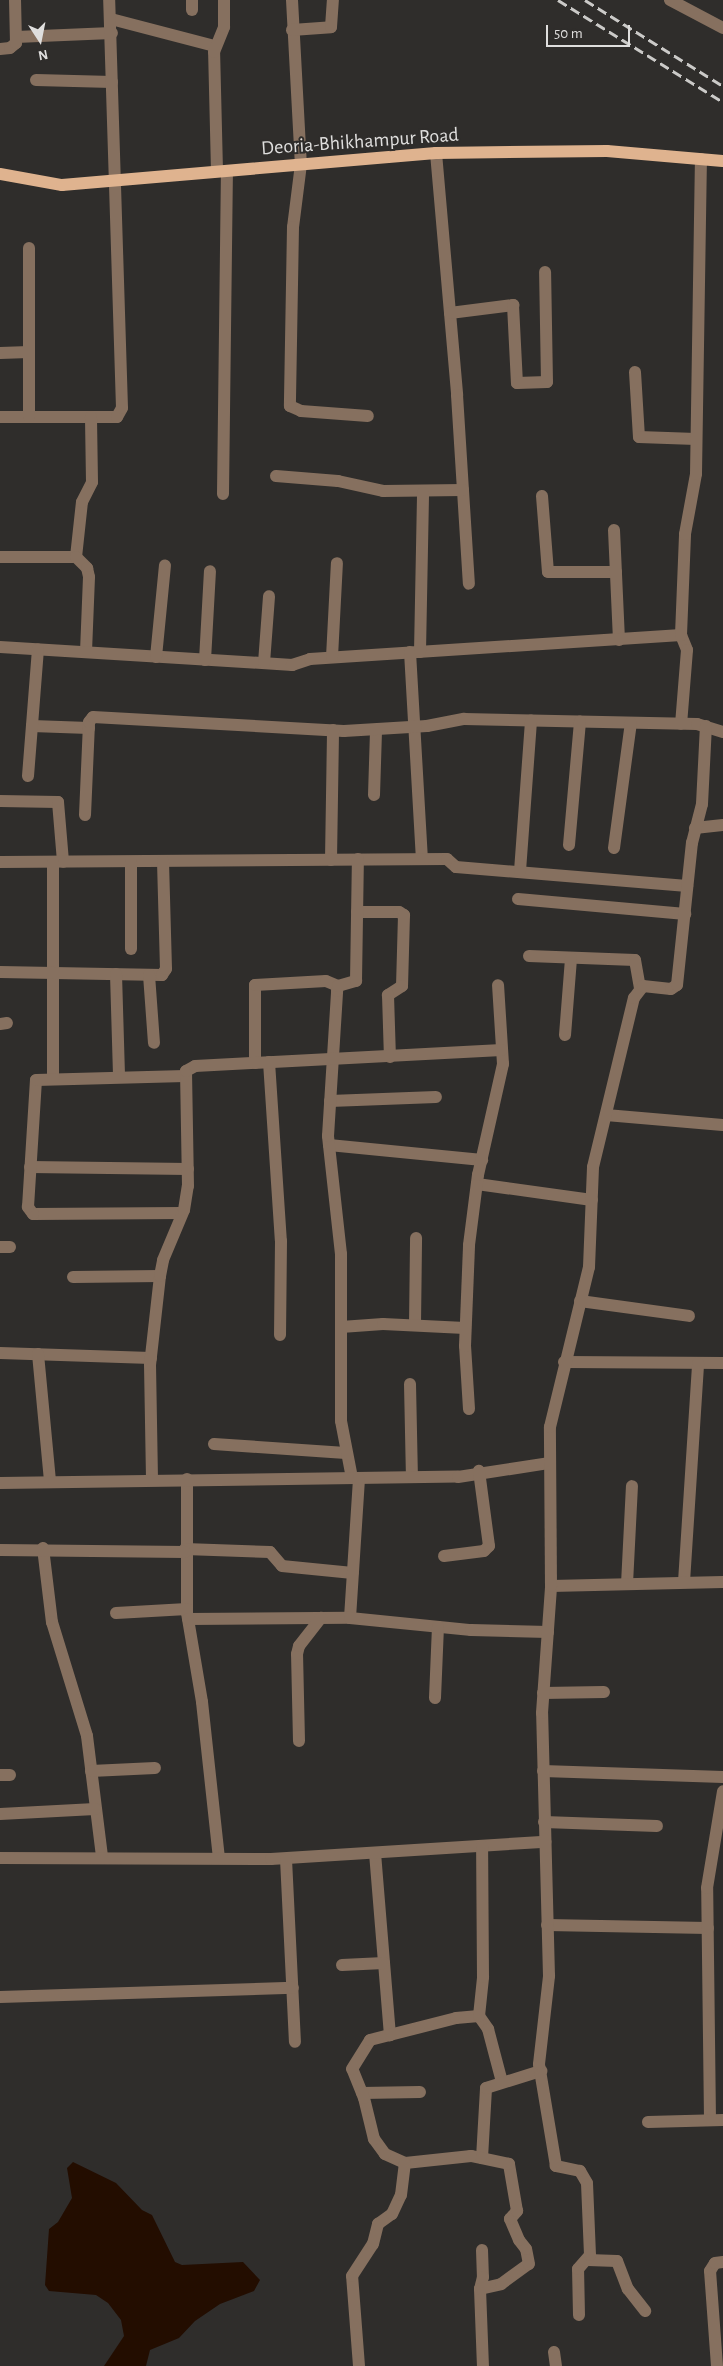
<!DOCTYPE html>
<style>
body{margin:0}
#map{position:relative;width:723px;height:2366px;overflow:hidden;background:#2f2d2b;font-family:"Alegreya Sans",sans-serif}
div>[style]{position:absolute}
.water>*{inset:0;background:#230d00}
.minor>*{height:12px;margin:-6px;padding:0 6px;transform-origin:6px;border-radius:6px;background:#86705f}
.major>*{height:12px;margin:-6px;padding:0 6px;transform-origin:6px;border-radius:6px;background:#dfb38f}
.rail>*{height:3px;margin-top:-1.5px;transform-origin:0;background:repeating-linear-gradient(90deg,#cbcac8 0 10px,transparent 0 15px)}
span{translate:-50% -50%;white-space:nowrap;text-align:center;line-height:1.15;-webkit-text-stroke:4px #2f2d2b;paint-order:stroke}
.street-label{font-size:20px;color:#dfdedd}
.north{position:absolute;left:15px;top:15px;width:50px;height:50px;-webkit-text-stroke:4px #2f2d2b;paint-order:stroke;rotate:169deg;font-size:14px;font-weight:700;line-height:20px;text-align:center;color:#dfdedd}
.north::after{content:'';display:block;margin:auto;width:18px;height:22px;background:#dfdedd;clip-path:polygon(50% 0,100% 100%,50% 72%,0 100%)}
.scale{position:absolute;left:546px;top:25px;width:84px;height:22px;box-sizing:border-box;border:2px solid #dfdedd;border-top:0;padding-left:6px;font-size:15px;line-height:18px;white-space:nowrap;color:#dfdedd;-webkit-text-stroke:4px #2f2d2b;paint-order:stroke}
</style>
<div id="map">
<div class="water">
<div style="clip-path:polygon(73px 2162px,116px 2183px,142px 2210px,152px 2215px,175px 2262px,182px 2265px,243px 2262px,260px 2280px,254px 2291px,220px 2304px,195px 2321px,179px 2338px,150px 2350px,146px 2366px,104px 2366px,124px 2336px,121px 2320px,108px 2303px,96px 2295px,49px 2291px,45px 2285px,49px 2229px,58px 2222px,72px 2198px,67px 2168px)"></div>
</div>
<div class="minor">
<div style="left:292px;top:0;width:164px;rotate:86.9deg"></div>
<div style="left:301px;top:164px;width:64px;rotate:97.2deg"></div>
<div style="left:293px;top:227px;width:179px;rotate:91deg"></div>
<div style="left:290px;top:406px;width:12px;rotate:24deg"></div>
<div style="left:301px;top:411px;width:67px;rotate:4.3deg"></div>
<div style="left:670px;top:0;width:60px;rotate:27.8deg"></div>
<div style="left:192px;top:10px;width:10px;rotate:-90deg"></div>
<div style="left:111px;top:19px;width:107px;rotate:14.6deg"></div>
<div style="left:292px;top:30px;width:39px;rotate:-4deg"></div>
<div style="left:331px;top:27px;width:27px;rotate:-86deg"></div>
<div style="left:16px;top:37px;width:96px;rotate:-2.4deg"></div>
<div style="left:0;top:49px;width:10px;rotate:-6deg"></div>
<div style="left:10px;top:48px;width:8px;rotate:-40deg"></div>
<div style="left:16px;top:43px;width:43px;rotate:-91.3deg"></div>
<div style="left:36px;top:80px;width:76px;rotate:1.5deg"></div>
<div style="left:436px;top:153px;width:243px;rotate:85deg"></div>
<div style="left:457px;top:395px;width:189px;rotate:86.4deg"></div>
<div style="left:217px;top:171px;width:119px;rotate:-91.4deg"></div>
<div style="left:214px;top:52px;width:27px;rotate:-68deg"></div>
<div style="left:224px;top:27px;width:27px;rotate:-90deg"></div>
<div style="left:450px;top:313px;width:64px;rotate:-7.2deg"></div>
<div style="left:513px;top:305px;width:78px;rotate:87.1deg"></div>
<div style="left:517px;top:383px;width:30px;rotate:-2deg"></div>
<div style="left:547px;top:382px;width:110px;rotate:-91deg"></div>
<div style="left:0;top:353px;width:29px;rotate:-2deg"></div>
<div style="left:635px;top:372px;width:65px;rotate:86.5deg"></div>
<div style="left:639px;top:437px;width:57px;rotate:2deg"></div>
<div style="left:0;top:417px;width:117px"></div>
<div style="left:117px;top:417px;width:10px;rotate:-61deg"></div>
<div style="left:122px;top:408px;width:408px;rotate:-91.8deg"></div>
<div style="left:29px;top:417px;width:169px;rotate:-90deg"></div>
<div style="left:276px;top:476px;width:62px;rotate:4.6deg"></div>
<div style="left:338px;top:481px;width:46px;rotate:12.5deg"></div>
<div style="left:383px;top:491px;width:80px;rotate:-0.7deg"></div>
<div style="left:223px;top:494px;width:323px;rotate:-89.3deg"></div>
<div style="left:542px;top:496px;width:76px;rotate:85.5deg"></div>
<div style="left:548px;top:572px;width:68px"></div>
<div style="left:614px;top:530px;width:110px;rotate:87.4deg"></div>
<div style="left:0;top:557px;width:76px"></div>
<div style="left:76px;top:557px;width:55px;rotate:-83.8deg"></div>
<div style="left:82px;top:502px;width:22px;rotate:-63deg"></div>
<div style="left:92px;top:482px;width:65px;rotate:-90.9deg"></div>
<div style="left:76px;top:557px;width:16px;rotate:45deg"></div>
<div style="left:87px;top:568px;width:9px;rotate:77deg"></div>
<div style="left:89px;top:577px;width:75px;rotate:92.3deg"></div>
<div style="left:681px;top:635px;width:16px;rotate:68deg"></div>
<div style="left:687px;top:650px;width:74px;rotate:94.6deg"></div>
<div style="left:0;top:647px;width:293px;rotate:3.5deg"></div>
<div style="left:292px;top:665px;width:19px;rotate:-18deg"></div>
<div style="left:310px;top:659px;width:372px;rotate:-3.7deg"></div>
<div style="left:681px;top:635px;width:101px;rotate:-87.7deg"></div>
<div style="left:685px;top:534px;width:61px;rotate:-79.6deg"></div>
<div style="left:696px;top:474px;width:315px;rotate:-89.1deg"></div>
<div style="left:410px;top:652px;width:207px;rotate:86.7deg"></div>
<div style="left:420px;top:652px;width:159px;rotate:-88.9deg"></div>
<div style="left:156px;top:657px;width:92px;rotate:-84.4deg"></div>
<div style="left:332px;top:657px;width:94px;rotate:-87deg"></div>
<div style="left:205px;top:660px;width:89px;rotate:-86.8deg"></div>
<div style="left:264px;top:663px;width:67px;rotate:-85.7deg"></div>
<div style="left:32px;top:726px;width:57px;rotate:2deg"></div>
<div style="left:28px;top:776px;width:127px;rotate:-85.5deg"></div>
<div style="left:374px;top:795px;width:65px;rotate:-88.2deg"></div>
<div style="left:0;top:801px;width:58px;rotate:1deg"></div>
<div style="left:58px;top:802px;width:60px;rotate:85.2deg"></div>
<div style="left:85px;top:815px;width:93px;rotate:-87.5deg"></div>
<div style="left:89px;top:722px;width:6px;rotate:-51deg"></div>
<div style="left:93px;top:717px;width:251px;rotate:3.2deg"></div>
<div style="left:344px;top:731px;width:83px;rotate:-3.4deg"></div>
<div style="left:427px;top:726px;width:38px;rotate:-11deg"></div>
<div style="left:464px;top:719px;width:233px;rotate:1.2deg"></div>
<div style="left:697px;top:724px;width:27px;rotate:17deg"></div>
<div style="left:695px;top:828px;width:28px;rotate:-6deg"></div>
<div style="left:569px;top:845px;width:124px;rotate:-84.9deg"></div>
<div style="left:614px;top:848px;width:126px;rotate:-82.3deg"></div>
<div style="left:331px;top:860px;width:130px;rotate:-89.1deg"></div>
<div style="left:0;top:862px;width:447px;rotate:-0.4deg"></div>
<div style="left:447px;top:859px;width:12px;rotate:42deg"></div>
<div style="left:456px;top:867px;width:232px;rotate:4.7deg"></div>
<div style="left:53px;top:862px;width:216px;rotate:90deg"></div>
<div style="left:131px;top:862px;width:87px;rotate:90deg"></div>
<div style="left:520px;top:871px;width:151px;rotate:-85.8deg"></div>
<div style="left:518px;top:899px;width:168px;rotate:5.1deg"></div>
<div style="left:357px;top:912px;width:42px"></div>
<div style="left:399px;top:912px;width:6px;rotate:31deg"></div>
<div style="left:404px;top:915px;width:71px;rotate:91.6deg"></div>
<div style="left:402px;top:986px;width:17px;rotate:147deg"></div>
<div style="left:388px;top:995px;width:62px;rotate:88.2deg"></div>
<div style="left:529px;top:956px;width:106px;rotate:2.2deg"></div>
<div style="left:635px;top:960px;width:28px;rotate:80deg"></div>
<div style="left:0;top:972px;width:162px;rotate:1.1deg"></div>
<div style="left:162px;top:975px;width:7px;rotate:-56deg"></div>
<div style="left:166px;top:969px;width:108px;rotate:-91.6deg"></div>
<div style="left:116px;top:974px;width:103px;rotate:88.3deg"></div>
<div style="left:149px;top:975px;width:68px;rotate:85.8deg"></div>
<div style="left:0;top:1024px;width:7px;rotate:-8deg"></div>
<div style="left:565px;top:1035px;width:77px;rotate:-85.5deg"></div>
<div style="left:269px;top:1062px;width:179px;rotate:86.2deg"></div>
<div style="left:281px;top:1241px;width:94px;rotate:90.6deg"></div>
<div style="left:255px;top:1063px;width:78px;rotate:-90deg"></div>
<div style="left:255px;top:985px;width:71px;rotate:-3.2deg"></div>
<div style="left:326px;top:981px;width:13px;rotate:23deg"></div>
<div style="left:330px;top:1101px;width:106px;rotate:-2.2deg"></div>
<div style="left:606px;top:1115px;width:117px;rotate:4.9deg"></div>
<div style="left:329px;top:1145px;width:154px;rotate:5.6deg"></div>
<div style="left:30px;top:1167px;width:158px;rotate:0.7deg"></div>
<div style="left:477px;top:1184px;width:116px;rotate:7.9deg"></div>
<div style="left:182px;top:1213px;width:149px;rotate:179.6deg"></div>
<div style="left:33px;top:1214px;width:9px;rotate:-126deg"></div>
<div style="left:28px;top:1207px;width:127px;rotate:-86.4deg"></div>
<div style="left:36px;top:1080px;width:149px;rotate:-1.5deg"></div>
<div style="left:0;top:1247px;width:10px"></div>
<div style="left:73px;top:1277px;width:87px;rotate:-0.7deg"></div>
<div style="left:580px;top:1301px;width:110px;rotate:7.8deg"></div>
<div style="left:415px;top:1325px;width:87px;rotate:-89.3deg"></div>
<div style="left:341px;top:1327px;width:42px;rotate:-4.1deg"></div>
<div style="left:383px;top:1324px;width:82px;rotate:2.8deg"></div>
<div style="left:0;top:1353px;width:151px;rotate:1.9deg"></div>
<div style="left:38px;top:1354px;width:128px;rotate:84.6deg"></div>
<div style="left:564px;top:1362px;width:159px;rotate:0.4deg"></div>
<div style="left:410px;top:1384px;width:93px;rotate:88.8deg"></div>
<div style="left:469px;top:1409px;width:63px;rotate:-93.6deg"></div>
<div style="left:465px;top:1346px;width:101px;rotate:-87.7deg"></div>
<div style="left:469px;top:1245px;width:71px;rotate:-82.7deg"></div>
<div style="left:478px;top:1175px;width:114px;rotate:-77.3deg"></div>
<div style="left:503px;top:1064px;width:79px;rotate:-93.6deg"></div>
<div style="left:214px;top:1444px;width:132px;rotate:3.9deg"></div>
<div style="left:352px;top:1478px;width:58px;rotate:-100.9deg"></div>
<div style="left:341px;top:1421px;width:167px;rotate:-90deg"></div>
<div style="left:341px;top:1254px;width:119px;rotate:-96.3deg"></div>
<div style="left:328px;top:1136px;width:145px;rotate:-86.4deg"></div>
<div style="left:337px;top:991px;width:5px;rotate:-79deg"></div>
<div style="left:338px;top:986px;width:19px;rotate:-16deg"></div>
<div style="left:356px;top:981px;width:122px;rotate:-89.1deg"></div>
<div style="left:152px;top:1479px;width:114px;rotate:-91deg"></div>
<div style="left:150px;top:1365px;width:90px;rotate:-83.6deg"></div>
<div style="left:160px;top:1276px;width:16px;rotate:-79deg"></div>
<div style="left:163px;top:1260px;width:54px;rotate:-67.2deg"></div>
<div style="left:184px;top:1210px;width:24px;rotate:-81deg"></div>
<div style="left:188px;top:1186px;width:115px;rotate:-91deg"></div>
<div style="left:186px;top:1071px;width:10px;rotate:-29deg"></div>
<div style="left:195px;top:1066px;width:307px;rotate:-3deg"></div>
<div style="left:187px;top:1479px;width:134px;rotate:90deg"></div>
<div style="left:187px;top:1613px;width:90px;rotate:80.4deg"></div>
<div style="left:202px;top:1702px;width:157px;rotate:83.8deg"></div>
<div style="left:0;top:1483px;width:458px;rotate:-0.8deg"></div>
<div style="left:458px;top:1477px;width:93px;rotate:-8.7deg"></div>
<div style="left:43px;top:1548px;width:75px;rotate:83.1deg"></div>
<div style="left:52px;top:1622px;width:119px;rotate:72.9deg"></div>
<div style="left:87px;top:1736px;width:122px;rotate:82.9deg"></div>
<div style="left:185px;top:1549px;width:85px;rotate:2deg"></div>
<div style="left:270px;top:1552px;width:18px;rotate:49deg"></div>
<div style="left:282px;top:1566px;width:71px;rotate:5.6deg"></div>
<div style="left:0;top:1550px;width:185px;rotate:0.6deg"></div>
<div style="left:444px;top:1556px;width:40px;rotate:-7.1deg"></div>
<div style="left:484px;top:1551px;width:7px;rotate:-45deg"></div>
<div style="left:489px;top:1546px;width:76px;rotate:-97.6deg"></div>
<div style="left:684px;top:1582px;width:219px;rotate:-86.3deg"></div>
<div style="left:627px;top:1584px;width:98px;rotate:-87.1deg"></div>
<div style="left:551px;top:1586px;width:172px;rotate:-1.3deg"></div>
<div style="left:116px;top:1613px;width:71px;rotate:-3.2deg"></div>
<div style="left:350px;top:1618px;width:140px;rotate:-86.3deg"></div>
<div style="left:188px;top:1619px;width:162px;rotate:-0.4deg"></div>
<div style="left:350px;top:1618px;width:122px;rotate:5.7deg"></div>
<div style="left:471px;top:1630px;width:77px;rotate:1.5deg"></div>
<div style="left:543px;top:1693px;width:61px;rotate:-0.9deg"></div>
<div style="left:435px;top:1698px;width:71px;rotate:-87.6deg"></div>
<div style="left:299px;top:1741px;width:87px;rotate:-91.3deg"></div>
<div style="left:297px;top:1654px;width:8px;rotate:-76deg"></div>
<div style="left:299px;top:1646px;width:36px;rotate:-52deg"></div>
<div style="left:91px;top:1771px;width:64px;rotate:-2.7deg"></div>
<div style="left:543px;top:1771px;width:180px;rotate:1.9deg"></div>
<div style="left:0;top:1775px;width:10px"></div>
<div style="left:0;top:1814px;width:95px;rotate:-3deg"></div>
<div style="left:544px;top:1822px;width:113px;rotate:2deg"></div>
<div style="left:375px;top:1853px;width:183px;rotate:85.3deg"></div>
<div style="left:0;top:1858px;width:271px;rotate:0.2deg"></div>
<div style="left:271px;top:1859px;width:275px;rotate:-3.6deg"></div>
<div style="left:286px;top:1859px;width:183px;rotate:87.2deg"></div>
<div style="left:547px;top:1925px;width:161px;rotate:1.1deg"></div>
<div style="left:342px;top:1965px;width:42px;rotate:-2.7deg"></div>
<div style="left:0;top:1997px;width:293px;rotate:-1.8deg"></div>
<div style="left:479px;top:2016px;width:16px;rotate:55deg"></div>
<div style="left:488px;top:2029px;width:55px;rotate:75.2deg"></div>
<div style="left:362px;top:2093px;width:58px;rotate:-1deg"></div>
<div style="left:710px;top:2120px;width:232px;rotate:-90.7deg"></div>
<div style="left:707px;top:1888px;width:98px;rotate:-80.6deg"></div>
<div style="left:648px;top:2122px;width:75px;rotate:-1.5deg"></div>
<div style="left:482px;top:2158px;width:70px;rotate:-86.7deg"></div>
<div style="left:486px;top:2088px;width:58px;rotate:-17.2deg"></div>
<div style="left:482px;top:2250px;width:27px;rotate:88deg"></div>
<div style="left:483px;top:2277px;width:12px;rotate:104deg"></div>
<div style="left:480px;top:2289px;width:77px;rotate:87.8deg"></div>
<div style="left:588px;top:2260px;width:29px;rotate:2deg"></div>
<div style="left:617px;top:2261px;width:30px;rotate:69deg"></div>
<div style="left:628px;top:2289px;width:28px;rotate:52deg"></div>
<div style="left:480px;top:2289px;width:22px;rotate:-13deg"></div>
<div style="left:501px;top:2284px;width:34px;rotate:-36deg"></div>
<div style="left:529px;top:2264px;width:15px;rotate:-101deg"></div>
<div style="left:526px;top:2249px;width:11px;rotate:-128deg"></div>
<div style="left:519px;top:2240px;width:23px;rotate:-113deg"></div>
<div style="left:510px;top:2219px;width:11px;rotate:-49deg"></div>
<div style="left:517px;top:2211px;width:48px;rotate:-99.7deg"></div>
<div style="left:509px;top:2164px;width:39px;rotate:-168deg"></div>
<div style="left:471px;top:2156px;width:66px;rotate:173.9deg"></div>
<div style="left:405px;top:2163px;width:22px;rotate:-156deg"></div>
<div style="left:385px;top:2154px;width:19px;rotate:-126deg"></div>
<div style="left:374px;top:2139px;width:42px;rotate:-103.7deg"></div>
<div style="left:364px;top:2098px;width:31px;rotate:-112deg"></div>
<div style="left:352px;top:2069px;width:34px;rotate:-58deg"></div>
<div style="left:370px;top:2040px;width:89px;rotate:-14.3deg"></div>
<div style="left:456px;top:2018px;width:23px;rotate:-5deg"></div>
<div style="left:479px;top:2016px;width:39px;rotate:-84deg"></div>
<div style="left:483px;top:1977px;width:131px;rotate:-90.4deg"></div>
<div style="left:579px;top:2315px;width:46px;rotate:-91.2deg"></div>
<div style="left:578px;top:2269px;width:18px;rotate:-49deg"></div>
<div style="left:590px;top:2255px;width:72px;rotate:-92.4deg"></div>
<div style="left:587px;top:2183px;width:14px;rotate:-120deg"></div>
<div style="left:580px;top:2171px;width:25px;rotate:-168deg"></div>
<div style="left:556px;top:2166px;width:103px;rotate:-99.5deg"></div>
<div style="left:539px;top:2064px;width:89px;rotate:-83.5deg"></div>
<div style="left:549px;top:1976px;width:263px;rotate:-91.5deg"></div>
<div style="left:542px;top:1713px;width:127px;rotate:-85.9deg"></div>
<div style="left:551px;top:1586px;width:159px;rotate:-90.4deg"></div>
<div style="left:550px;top:1427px;width:165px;rotate:-76.3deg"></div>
<div style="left:589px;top:1267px;width:100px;rotate:-87.7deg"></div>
<div style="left:593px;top:1167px;width:174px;rotate:-76.4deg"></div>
<div style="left:634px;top:998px;width:15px;rotate:-53deg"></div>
<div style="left:643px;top:986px;width:28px;rotate:6deg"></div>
<div style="left:671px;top:989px;width:7px;rotate:-34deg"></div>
<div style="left:677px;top:985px;width:143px;rotate:-84deg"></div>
<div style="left:692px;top:843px;width:40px;rotate:-75.6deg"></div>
<div style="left:702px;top:804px;width:78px;rotate:-87.1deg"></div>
<div style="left:554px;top:2352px;width:14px;rotate:82deg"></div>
<div style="left:359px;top:2366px;width:90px;rotate:-94.4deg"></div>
<div style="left:352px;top:2276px;width:38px;rotate:-57deg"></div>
<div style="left:373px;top:2244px;width:21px;rotate:-76deg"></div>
<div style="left:378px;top:2224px;width:17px;rotate:-36deg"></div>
<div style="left:392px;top:2214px;width:21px;rotate:-65deg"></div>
<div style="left:401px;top:2195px;width:32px;rotate:-83deg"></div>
<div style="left:717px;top:2366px;width:95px;rotate:-94.2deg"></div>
<div style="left:710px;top:2271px;width:9px;rotate:-58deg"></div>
<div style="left:715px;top:2263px;width:8px;rotate:-7deg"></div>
</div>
<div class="major">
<div style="left:0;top:174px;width:63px;rotate:10.1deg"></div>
<div style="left:62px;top:185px;width:375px;rotate:-4.9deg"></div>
<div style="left:436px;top:153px;width:171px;rotate:-0.7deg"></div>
<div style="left:607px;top:151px;width:116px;rotate:4.9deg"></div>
</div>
<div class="rail">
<div style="left:558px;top:0;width:194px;rotate:31.7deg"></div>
<div style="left:585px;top:0;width:163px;rotate:31.9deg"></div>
</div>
<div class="street-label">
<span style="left:360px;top:142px;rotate:-4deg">Deoria-Bhikhampur Road</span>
</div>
<div class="north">N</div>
<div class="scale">50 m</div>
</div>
